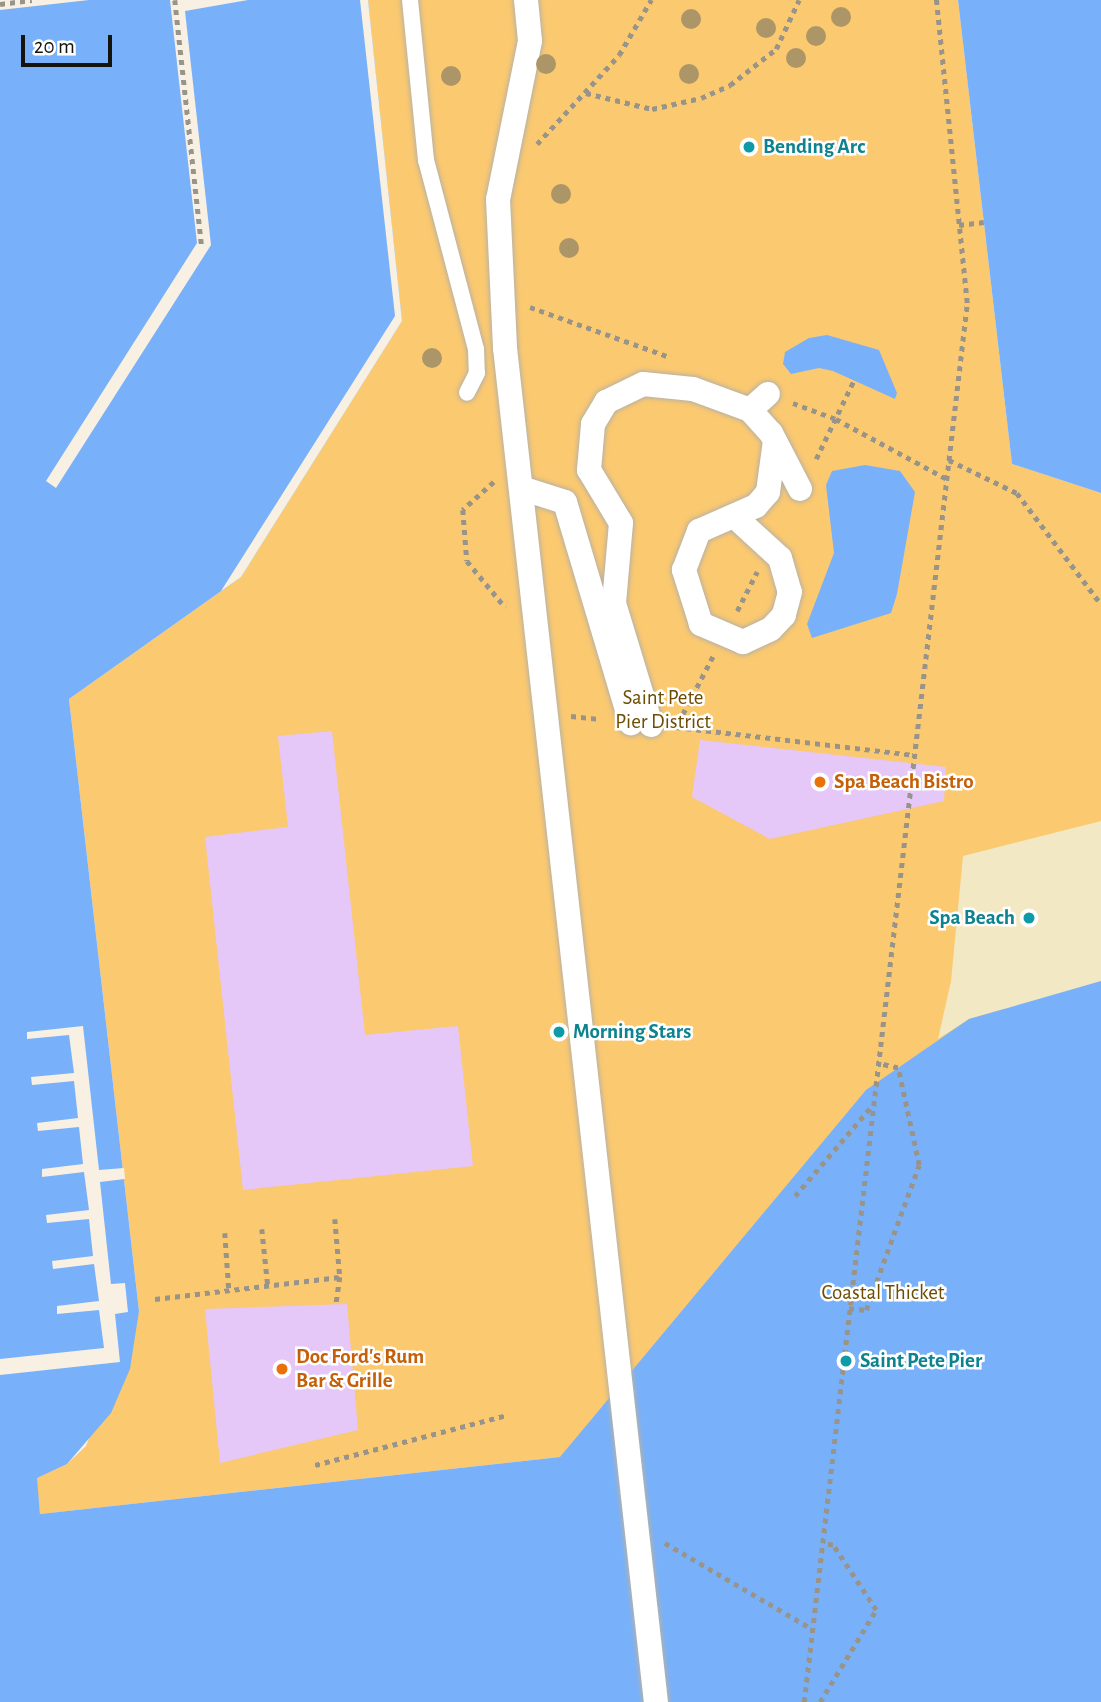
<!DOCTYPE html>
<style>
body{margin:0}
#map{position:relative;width:1101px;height:1702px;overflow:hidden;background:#f8f0e3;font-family:"Alegreya Sans",sans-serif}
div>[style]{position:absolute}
.green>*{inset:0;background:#fbc970}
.sand>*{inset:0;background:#f2e8c3}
.water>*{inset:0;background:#78b1fa}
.pier>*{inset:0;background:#f8f0e3}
.building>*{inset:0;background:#e5c7f8}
.path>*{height:4.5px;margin-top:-2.25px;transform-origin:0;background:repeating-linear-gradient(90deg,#99948a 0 5px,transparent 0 10px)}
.roads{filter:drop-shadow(0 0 2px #b8b1a4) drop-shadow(0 0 2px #b8b1a4)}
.service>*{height:16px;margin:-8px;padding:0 8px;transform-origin:8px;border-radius:8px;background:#fff}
.pedestrian>*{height:24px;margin:-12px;padding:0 12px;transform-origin:12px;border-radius:12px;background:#fff}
.trees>*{width:20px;height:20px;margin:-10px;border-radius:50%;background:#ac9667}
.dots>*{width:19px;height:19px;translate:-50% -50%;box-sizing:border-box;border:4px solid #fff;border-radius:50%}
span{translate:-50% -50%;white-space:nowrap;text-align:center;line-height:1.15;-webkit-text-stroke:5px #fff;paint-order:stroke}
.culture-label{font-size:21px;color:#0d838f;font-weight:700}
.left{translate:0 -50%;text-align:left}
.right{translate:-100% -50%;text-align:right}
.park-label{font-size:21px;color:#6d4d01}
.food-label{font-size:21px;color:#c56008;font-weight:700}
.scale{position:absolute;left:21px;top:35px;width:91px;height:32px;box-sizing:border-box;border:4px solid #15130e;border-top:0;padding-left:9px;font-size:21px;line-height:24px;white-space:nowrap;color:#15130e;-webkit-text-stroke:5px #fff;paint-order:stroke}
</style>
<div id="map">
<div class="green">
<div style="clip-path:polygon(368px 0,958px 0,1012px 464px,1101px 493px,1101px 981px,1005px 1008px,579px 1455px,40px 1514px,36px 1478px,67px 1464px,86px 1446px,139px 1311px,69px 699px,241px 577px,402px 321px)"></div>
</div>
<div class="sand">
<div style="clip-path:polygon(1101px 821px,1101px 981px,969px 1019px,938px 1039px,951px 981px,963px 856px)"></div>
</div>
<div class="water">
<div style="clip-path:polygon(0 0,368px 0,402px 321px,241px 577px,69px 699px,139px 1311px,130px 1369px,111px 1413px,67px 1464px,37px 1478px,40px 1514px,560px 1457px,866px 1090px,969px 1019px,1101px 981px,1101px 1702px,0 1702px)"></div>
<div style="clip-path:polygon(958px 0,1101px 0,1101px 493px,1012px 464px)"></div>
<div style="clip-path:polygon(827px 335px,879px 350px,897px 393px,895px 399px,833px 371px,819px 368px,791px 374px,783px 364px,785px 352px,809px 338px)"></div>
<div style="clip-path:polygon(865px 465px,900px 471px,915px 492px,897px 594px,891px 613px,812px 638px,807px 624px,834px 553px,826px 485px,832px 471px)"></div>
</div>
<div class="pier">
<div style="clip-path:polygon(0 0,89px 0,0 10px)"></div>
<div style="clip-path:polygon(170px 0,248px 0,185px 11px,211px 245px,56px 488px,46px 481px,197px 243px)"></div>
<div style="clip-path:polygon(360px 0,368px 0,402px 321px,241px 577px,221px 591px,395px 316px)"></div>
<div style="clip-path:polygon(83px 1026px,99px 1170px,124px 1168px,125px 1179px,100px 1182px,111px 1284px,125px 1283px,128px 1312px,115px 1314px,120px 1362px,0 1375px,0 1359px,104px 1348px,99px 1310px,57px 1314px,57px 1306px,99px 1301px,94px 1264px,53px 1269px,52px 1261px,93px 1256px,89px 1219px,47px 1223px,46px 1215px,89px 1210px,84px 1172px,42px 1177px,42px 1169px,83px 1164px,79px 1127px,38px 1131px,37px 1123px,78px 1118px,74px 1081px,32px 1085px,31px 1077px,74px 1073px,69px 1035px,27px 1039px,27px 1032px)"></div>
</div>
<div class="building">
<div style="clip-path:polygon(332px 731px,365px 1035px,458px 1026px,473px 1166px,243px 1190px,205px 837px,288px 827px,278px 736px)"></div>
<div style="clip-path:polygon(700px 740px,946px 767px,944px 801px,770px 839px,692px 797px)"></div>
<div style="clip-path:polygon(347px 1304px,358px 1430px,220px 1463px,205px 1309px)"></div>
</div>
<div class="path">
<div style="left:175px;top:0;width:248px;rotate:83.8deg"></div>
<div style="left:0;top:4px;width:32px;rotate:-7deg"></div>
<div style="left:586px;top:93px;width:68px;rotate:13.6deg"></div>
<div style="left:652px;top:109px;width:50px;rotate:-12.7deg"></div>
<div style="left:701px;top:98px;width:32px;rotate:-24deg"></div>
<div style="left:730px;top:85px;width:58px;rotate:-38deg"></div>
<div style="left:776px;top:49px;width:54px;rotate:-64.9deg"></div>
<div style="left:537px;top:144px;width:121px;rotate:-47.3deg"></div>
<div style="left:619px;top:55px;width:64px;rotate:-59.8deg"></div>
<div style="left:959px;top:225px;width:25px;rotate:-7deg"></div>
<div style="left:530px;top:307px;width:145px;rotate:19.7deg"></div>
<div style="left:793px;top:403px;width:46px;rotate:20.4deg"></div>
<div style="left:836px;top:419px;width:126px;rotate:28.4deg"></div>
<div style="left:816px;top:459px;width:90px;rotate:-64.3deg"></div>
<div style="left:949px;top:460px;width:76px;rotate:25.9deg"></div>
<div style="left:1017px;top:493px;width:139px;rotate:52.9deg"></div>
<div style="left:494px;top:482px;width:42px;rotate:137.9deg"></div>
<div style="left:463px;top:510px;width:51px;rotate:85.5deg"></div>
<div style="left:467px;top:561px;width:60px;rotate:50.4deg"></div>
<div style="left:737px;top:611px;width:44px;rotate:-62.9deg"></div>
<div style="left:571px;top:716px;width:30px;rotate:6deg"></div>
<div style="left:678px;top:723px;width:76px;rotate:-62.4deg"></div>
<div style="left:676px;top:727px;width:241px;rotate:6.7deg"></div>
<div style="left:795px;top:1196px;width:118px;rotate:-49.5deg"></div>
<div style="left:335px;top:1219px;width:58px;rotate:85.1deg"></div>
<div style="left:340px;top:1277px;width:27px;rotate:98deg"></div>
<div style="left:262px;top:1229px;width:57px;rotate:84deg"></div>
<div style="left:225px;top:1233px;width:57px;rotate:86deg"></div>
<div style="left:155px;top:1299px;width:186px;rotate:-6.8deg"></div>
<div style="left:849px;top:1308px;width:17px;rotate:7deg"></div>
<div style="left:866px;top:1310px;width:154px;rotate:-69.9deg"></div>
<div style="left:919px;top:1165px;width:99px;rotate:-102.2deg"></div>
<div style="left:898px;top:1068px;width:22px;rotate:-167deg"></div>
<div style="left:315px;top:1465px;width:198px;rotate:-14.6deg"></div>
<div style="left:665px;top:1543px;width:170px;rotate:30.3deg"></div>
<div style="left:804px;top:1702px;width:1408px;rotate:-83.35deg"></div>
<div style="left:967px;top:303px;width:305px;rotate:-95.8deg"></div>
<div style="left:820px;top:1702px;width:108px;rotate:-58.7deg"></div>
<div style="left:876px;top:1610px;width:78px;rotate:-123.5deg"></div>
<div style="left:833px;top:1545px;width:10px;rotate:-174deg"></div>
</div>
<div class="roads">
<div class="service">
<div style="left:410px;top:0;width:161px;rotate:84.3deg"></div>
<div style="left:426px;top:160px;width:196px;rotate:75.2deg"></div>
<div style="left:476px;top:349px;width:24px;rotate:88deg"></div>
<div style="left:477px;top:373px;width:22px;rotate:117deg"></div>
</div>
<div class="pedestrian">
<div style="left:526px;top:0;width:41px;rotate:84.4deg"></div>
<div style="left:530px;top:41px;width:161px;rotate:101.4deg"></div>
<div style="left:498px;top:199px;width:149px;rotate:87.3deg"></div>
<div style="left:505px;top:348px;width:1362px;rotate:83.64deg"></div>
<div style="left:750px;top:410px;width:31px;rotate:48deg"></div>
<div style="left:771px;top:433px;width:63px;rotate:62.6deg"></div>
<div style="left:521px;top:488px;width:46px;rotate:17.7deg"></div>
<div style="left:565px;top:502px;width:231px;rotate:73.4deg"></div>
<div style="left:734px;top:516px;width:62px;rotate:42.4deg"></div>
<div style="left:780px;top:558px;width:35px;rotate:74deg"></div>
<div style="left:790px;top:592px;width:24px;rotate:105deg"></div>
<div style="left:784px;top:615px;width:19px;rotate:133deg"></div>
<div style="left:771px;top:629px;width:31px;rotate:155deg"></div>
<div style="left:743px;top:642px;width:46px;rotate:-156.8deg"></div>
<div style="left:701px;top:624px;width:57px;rotate:-107.5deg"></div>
<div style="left:684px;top:570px;width:42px;rotate:-69deg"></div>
<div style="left:699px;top:531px;width:62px;rotate:-23.7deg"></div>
<div style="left:756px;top:506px;width:18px;rotate:-49deg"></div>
<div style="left:768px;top:492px;width:51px;rotate:-82.2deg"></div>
<div style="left:651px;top:725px;width:127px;rotate:-106.9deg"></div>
<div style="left:614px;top:603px;width:80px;rotate:-85deg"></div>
<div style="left:621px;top:523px;width:62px;rotate:-121.1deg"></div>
<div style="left:589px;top:470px;width:46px;rotate:-85deg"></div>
<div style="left:593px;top:424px;width:26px;rotate:-59deg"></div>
<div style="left:606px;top:402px;width:41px;rotate:-25.9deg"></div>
<div style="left:643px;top:384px;width:50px;rotate:5.7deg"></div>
<div style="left:693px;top:389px;width:61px;rotate:20.2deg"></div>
<div style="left:750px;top:410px;width:24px;rotate:-42deg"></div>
</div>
</div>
<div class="trees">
<div style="left:841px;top:17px"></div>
<div style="left:691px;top:19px"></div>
<div style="left:766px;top:28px"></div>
<div style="left:816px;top:36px"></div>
<div style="left:796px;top:58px"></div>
<div style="left:546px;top:64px"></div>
<div style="left:689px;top:74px"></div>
<div style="left:451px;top:76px"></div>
<div style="left:561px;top:194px"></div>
<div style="left:569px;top:248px"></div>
<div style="left:432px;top:358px"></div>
</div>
<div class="dots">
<div style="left:749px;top:147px;background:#0f9aa8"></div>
<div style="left:820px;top:782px;background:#e8710a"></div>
<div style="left:1029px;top:918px;background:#0f9aa8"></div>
<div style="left:559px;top:1032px;background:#0f9aa8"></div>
<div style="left:846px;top:1361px;background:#0f9aa8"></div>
<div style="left:282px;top:1369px;background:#e8710a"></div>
</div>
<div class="culture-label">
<span class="left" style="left:763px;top:147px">Bending Arc</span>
<span class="right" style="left:1015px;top:918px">Spa Beach</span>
<span class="left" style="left:573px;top:1032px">Morning Stars</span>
<span class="left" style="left:860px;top:1361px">Saint Pete Pier</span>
</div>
<div class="park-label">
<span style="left:663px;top:710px">Saint Pete<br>Pier District</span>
<span style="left:883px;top:1293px">Coastal Thicket</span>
</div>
<div class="food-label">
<span class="left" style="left:834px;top:782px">Spa Beach Bistro</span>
<span class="left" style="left:296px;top:1369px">Doc Ford's Rum<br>Bar &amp; Grille</span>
</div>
<div class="scale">20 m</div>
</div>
